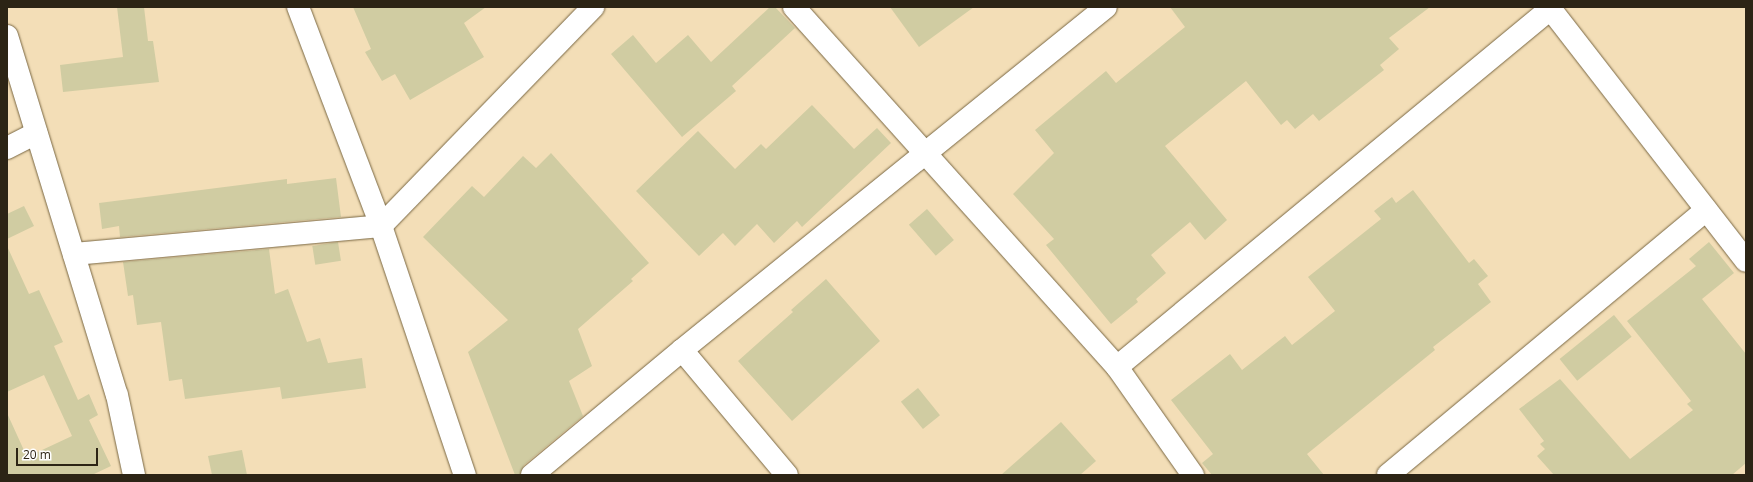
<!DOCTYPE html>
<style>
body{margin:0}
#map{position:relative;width:1753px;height:482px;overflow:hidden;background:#f3deb7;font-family:"Open Sans",sans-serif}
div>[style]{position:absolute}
.building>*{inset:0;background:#d0cca2;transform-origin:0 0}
.roads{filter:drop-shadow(0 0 1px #796743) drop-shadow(0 0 1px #796743)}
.minor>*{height:22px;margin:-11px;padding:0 11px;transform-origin:11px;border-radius:11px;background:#fff}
span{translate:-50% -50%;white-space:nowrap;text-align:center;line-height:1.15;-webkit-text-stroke:3.5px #fff;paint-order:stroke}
.frame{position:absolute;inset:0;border:8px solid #2c2415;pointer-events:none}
.scale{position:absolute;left:16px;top:448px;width:82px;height:18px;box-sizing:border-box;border:2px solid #2c2415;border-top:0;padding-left:5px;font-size:12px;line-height:14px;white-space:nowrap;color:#2c2415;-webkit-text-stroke:3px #fff;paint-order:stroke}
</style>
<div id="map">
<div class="building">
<div style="clip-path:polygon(117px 7px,144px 7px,148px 41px,153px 41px,159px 82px,63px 92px,60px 65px,123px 57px)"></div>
<div style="clip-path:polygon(353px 7px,486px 7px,464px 23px,484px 57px,410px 100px,395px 74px,382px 81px,365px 52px,371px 49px)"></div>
<div style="clip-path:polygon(770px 7px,775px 7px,795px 28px,732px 86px,736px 91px,682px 137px,611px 54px,633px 35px,656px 63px,688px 35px,711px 62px)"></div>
<div style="clip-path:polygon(890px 7px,974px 7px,919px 47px)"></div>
<div style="clip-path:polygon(1170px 7px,1430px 7px,1389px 38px,1399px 49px,1380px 65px,1384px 70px,1319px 121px,1313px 114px,1295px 129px,1287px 120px,1281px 125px,1246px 81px,1165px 146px,1227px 220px,1205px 240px,1190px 222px,1151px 255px,1166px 273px,1136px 299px,1138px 302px,1111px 324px,1046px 245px,1054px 239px,1013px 194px,1054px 153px,1035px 130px,1106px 71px,1116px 83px,1185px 27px)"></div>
<div style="clip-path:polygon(812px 105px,854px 149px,877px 128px,891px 143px,802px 227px,797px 221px,774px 243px,757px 224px,735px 246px,723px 233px,699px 256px,636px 191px,698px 131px,735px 169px,761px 144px,766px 149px)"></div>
<div style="clip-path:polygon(551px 153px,649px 263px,631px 279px,633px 281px,578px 329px,592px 366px,569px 381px,583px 416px,524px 465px,520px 474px,515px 475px,468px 352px,508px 320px,423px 237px,472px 186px,484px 197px,523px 156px,536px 168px)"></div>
<div style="clip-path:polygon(336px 178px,341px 217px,120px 237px,119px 226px,102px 229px,99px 203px,287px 179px,287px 184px)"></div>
<div style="clip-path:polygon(1413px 190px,1469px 263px,1474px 259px,1488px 276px,1478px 284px,1491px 302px,1433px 347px,1435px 350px,1307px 454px,1324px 475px,1212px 475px,1202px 463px,1213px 454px,1171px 400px,1230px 354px,1242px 370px,1285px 336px,1292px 345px,1335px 311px,1308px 277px,1381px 219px,1374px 211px,1392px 197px,1396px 203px)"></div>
<div style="clip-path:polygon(24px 206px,34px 226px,7px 239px,7px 214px)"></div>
<div style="left:927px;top:209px;width:41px;height:24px;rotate:49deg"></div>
<div style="left:338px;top:242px;width:19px;height:26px;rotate:81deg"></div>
<div style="clip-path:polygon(1709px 242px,1734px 273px,1702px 299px,1746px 354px,1746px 463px,1732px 475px,1554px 475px,1537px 456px,1545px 449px,1540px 444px,1544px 441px,1519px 409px,1560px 379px,1630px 459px,1693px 410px,1687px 404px,1691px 401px,1627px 321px,1696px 266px,1689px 259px)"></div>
<div style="clip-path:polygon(7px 246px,29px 294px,39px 290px,63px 342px,54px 346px,78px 400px,89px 394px,98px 415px,89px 420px,111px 466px,92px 475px,7px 475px,7px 413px,27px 457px,72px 436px,44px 375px,7px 392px)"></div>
<div style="clip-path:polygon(269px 249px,275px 294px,288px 289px,307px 342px,320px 338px,328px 363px,362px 358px,366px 388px,282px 399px,280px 387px,185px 399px,182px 379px,169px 381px,161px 322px,137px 325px,133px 295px,128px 296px,123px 262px)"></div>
<div style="clip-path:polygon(826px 279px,880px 341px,792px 421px,738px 361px,793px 312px,791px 310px)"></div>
<div style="left:1614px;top:315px;width:28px;height:70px;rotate:51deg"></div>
<div style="left:918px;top:388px;width:35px;height:22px;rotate:51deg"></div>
<div style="clip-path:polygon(1061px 422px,1096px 461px,1080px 475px,1001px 475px)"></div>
<div style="clip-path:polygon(242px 450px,247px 475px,212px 475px,208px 456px)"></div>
</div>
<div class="roads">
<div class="minor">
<div style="left:298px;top:7px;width:234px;rotate:69.2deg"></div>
<div style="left:381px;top:226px;width:263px;rotate:71.4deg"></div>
<div style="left:794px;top:7px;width:484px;rotate:48.1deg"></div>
<div style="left:1117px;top:367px;width:132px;rotate:54.9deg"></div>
<div style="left:1549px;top:7px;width:321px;rotate:52.2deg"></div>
<div style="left:7px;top:36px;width:375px;rotate:73deg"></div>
<div style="left:117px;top:395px;width:82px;rotate:78deg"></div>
<div style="left:7px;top:148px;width:33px;rotate:-27deg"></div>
<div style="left:74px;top:254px;width:308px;rotate:-5.2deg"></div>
<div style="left:381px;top:226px;width:305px;rotate:-45.9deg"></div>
<div style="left:682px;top:350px;width:163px;rotate:50deg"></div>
<div style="left:1117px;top:367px;width:562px;rotate:-39.58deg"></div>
<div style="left:532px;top:475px;width:195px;rotate:-39.8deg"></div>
<div style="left:682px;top:350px;width:545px;rotate:-38.97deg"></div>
<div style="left:1388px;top:475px;width:414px;rotate:-39.8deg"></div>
</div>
</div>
<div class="frame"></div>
<div class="scale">20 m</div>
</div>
